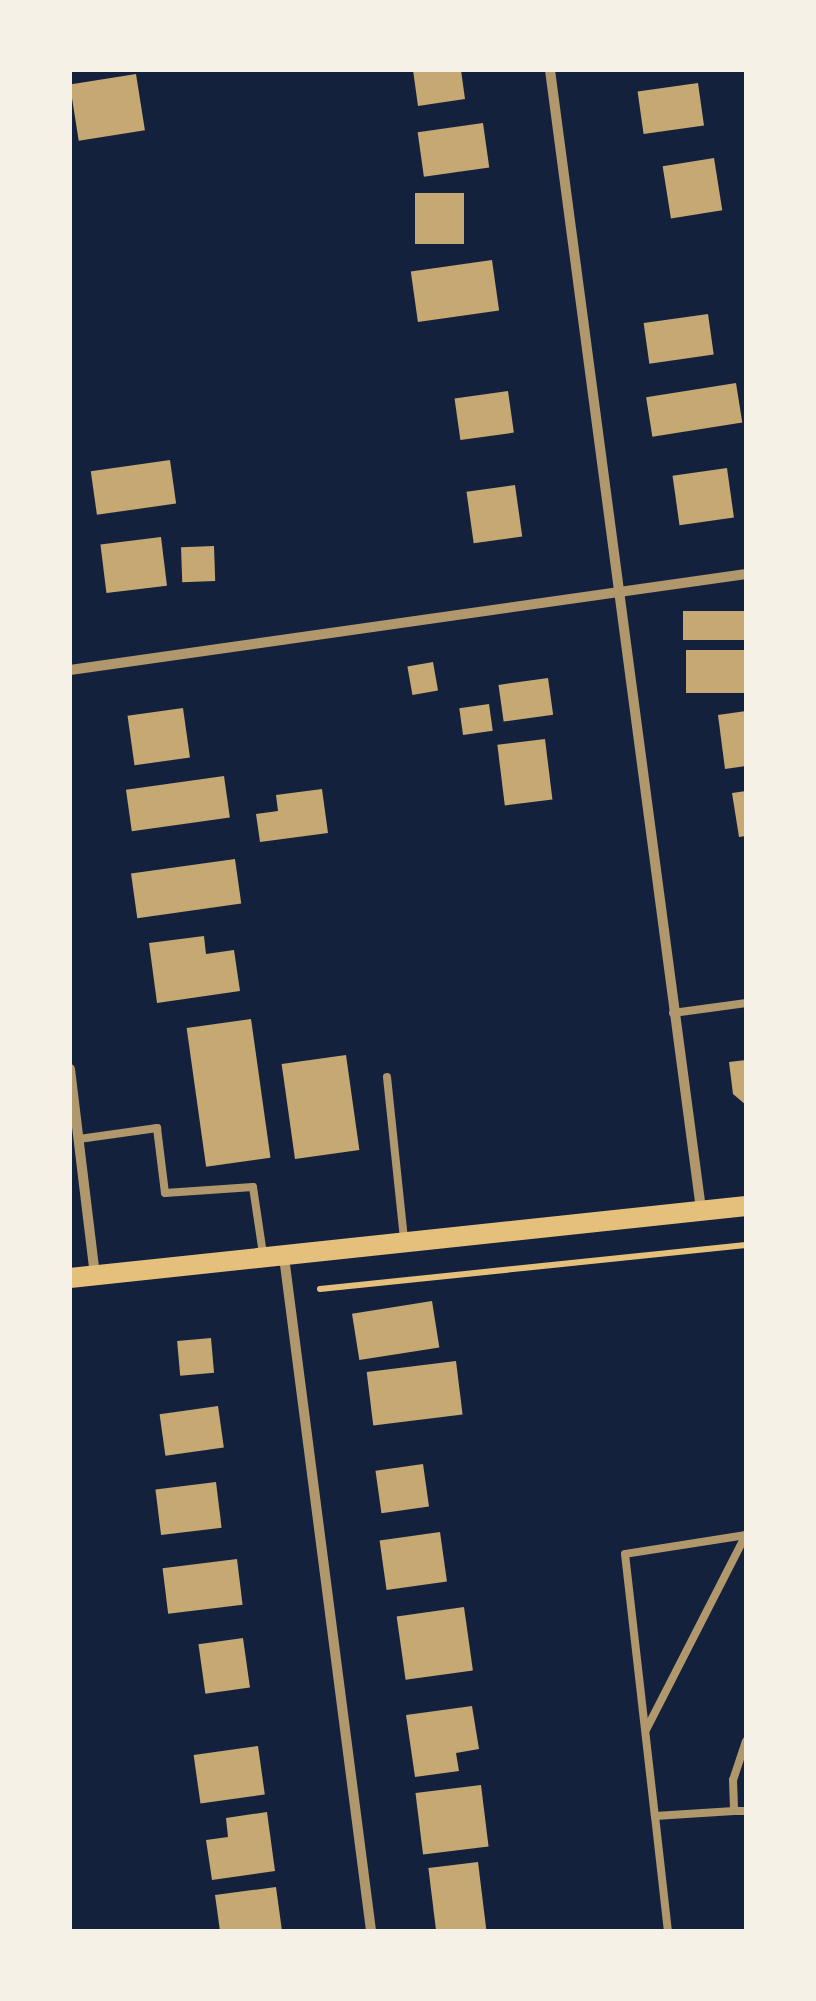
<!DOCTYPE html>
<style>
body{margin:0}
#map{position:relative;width:816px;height:2001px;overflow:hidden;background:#14213d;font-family:"Archivo Narrow",sans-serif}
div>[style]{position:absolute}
.building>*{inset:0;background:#c6a872;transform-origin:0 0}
.path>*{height:6px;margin:-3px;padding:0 3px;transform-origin:3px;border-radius:3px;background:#e5c07b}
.service>*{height:8px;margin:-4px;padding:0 4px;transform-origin:4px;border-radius:4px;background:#b1986c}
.minor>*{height:10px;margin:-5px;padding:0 5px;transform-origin:5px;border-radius:5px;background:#b1986c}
.secondary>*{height:20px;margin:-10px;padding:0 10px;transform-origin:10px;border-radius:10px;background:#e5c07b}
span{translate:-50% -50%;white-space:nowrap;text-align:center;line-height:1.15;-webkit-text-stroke:8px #f6f1e7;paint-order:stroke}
.frame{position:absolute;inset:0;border:72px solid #f6f1e7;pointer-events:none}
</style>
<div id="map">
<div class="building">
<div style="clip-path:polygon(413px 70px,461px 70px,465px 99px,418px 106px)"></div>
<div style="left:136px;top:74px;width:57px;height:67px;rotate:81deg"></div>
<div style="left:698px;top:83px;width:43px;height:61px;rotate:82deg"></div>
<div style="left:483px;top:123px;width:45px;height:66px;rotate:82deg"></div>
<div style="left:714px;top:158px;width:53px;height:52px;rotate:81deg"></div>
<div style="left:415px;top:193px;width:49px;height:51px"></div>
<div style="left:492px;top:260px;width:51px;height:82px;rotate:82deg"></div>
<div style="left:708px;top:314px;width:41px;height:65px;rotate:82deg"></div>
<div style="left:736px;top:383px;width:40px;height:91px;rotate:81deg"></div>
<div style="left:508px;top:391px;width:42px;height:54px;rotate:82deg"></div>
<div style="left:170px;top:460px;width:44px;height:80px;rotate:82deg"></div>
<div style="left:727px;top:468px;width:50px;height:55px;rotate:82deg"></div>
<div style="left:515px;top:485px;width:52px;height:49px;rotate:82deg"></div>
<div style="left:161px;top:537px;width:49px;height:61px;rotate:83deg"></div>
<div style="left:214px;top:546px;width:35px;height:33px;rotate:88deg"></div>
<div style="left:746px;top:611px;width:29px;height:63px;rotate:90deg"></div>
<div style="left:746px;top:650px;width:43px;height:60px;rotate:90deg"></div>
<div style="left:433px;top:662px;width:29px;height:26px;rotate:80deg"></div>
<div style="left:548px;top:678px;width:37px;height:50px;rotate:82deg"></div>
<div style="left:489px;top:704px;width:27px;height:30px;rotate:82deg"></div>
<div style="left:183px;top:708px;width:50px;height:56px;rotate:82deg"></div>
<div style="clip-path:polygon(746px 711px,746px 766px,725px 769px,718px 715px)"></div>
<div style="left:545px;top:739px;width:61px;height:48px;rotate:83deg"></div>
<div style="left:224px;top:776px;width:42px;height:99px;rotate:82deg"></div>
<div style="clip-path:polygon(322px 789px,328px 833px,260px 842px,256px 814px,278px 811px,276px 795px)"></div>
<div style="clip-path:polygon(746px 791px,746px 836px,739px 837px,732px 793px)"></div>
<div style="left:235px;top:859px;width:45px;height:105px;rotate:82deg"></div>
<div style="clip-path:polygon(204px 936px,206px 954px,234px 950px,240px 991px,157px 1003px,149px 943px)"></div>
<div style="left:251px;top:1019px;width:140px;height:65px;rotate:82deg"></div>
<div style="left:346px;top:1055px;width:96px;height:65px;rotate:82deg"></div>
<div style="clip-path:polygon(746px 1060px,746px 1105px,733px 1094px,729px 1062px)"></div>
<div style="left:432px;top:1301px;width:47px;height:81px;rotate:81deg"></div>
<div style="left:211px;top:1338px;width:35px;height:34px;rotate:85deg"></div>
<div style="left:456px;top:1361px;width:54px;height:90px;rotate:83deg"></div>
<div style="left:218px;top:1406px;width:42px;height:59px;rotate:82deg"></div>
<div style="left:423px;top:1464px;width:43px;height:48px;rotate:82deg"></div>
<div style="left:216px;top:1482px;width:46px;height:61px;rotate:83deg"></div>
<div style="left:440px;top:1532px;width:50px;height:61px;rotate:82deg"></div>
<div style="left:237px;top:1559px;width:46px;height:75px;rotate:83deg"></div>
<div style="left:464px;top:1607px;width:64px;height:68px;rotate:82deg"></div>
<div style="left:243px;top:1638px;width:50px;height:45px;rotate:82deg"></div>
<div style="clip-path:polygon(472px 1706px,479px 1749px,456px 1753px,459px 1771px,415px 1777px,406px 1715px)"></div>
<div style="left:258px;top:1746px;width:49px;height:65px;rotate:82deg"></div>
<div style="left:481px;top:1785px;width:62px;height:66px;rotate:83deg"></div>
<div style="clip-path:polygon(267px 1812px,275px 1871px,212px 1880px,206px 1840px,228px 1837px,226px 1818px)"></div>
<div style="left:478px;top:1862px;width:70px;height:50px;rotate:83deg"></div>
<div style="clip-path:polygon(276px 1887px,282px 1931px,220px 1931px,215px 1895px)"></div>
</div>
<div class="path">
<div style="left:320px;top:1289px;width:428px;rotate:-5.9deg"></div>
</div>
<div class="service">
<div style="left:673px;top:1013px;width:74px;rotate:-7.8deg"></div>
<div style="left:387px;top:1077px;width:162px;rotate:84deg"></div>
<div style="left:79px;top:1139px;width:79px;rotate:-8deg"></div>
<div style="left:157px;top:1128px;width:65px;rotate:83deg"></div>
<div style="left:165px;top:1193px;width:88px;rotate:-3.9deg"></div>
<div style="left:253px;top:1187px;width:68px;rotate:81.5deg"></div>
<div style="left:646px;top:1730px;width:219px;rotate:-62.9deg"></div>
<div style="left:746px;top:1535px;width:122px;rotate:171.1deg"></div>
<div style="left:625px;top:1554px;width:264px;rotate:83.5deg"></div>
<div style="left:655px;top:1816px;width:79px;rotate:-3.6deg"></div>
<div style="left:746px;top:1741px;width:41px;rotate:108.4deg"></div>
<div style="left:733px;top:1780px;width:31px;rotate:88deg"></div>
<div style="left:734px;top:1811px;width:12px"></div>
<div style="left:655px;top:1816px;width:116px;rotate:83.6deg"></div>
</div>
<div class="minor">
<div style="left:550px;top:70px;width:1150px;rotate:82.45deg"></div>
<div style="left:70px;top:670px;width:683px;rotate:-8.08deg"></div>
<div style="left:70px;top:1069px;width:208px;rotate:83.1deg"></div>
<div style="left:284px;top:1257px;width:680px;rotate:82.64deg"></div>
</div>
<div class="secondary">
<div style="left:70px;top:1278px;width:680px;rotate:-6.08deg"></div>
</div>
<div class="frame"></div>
</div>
